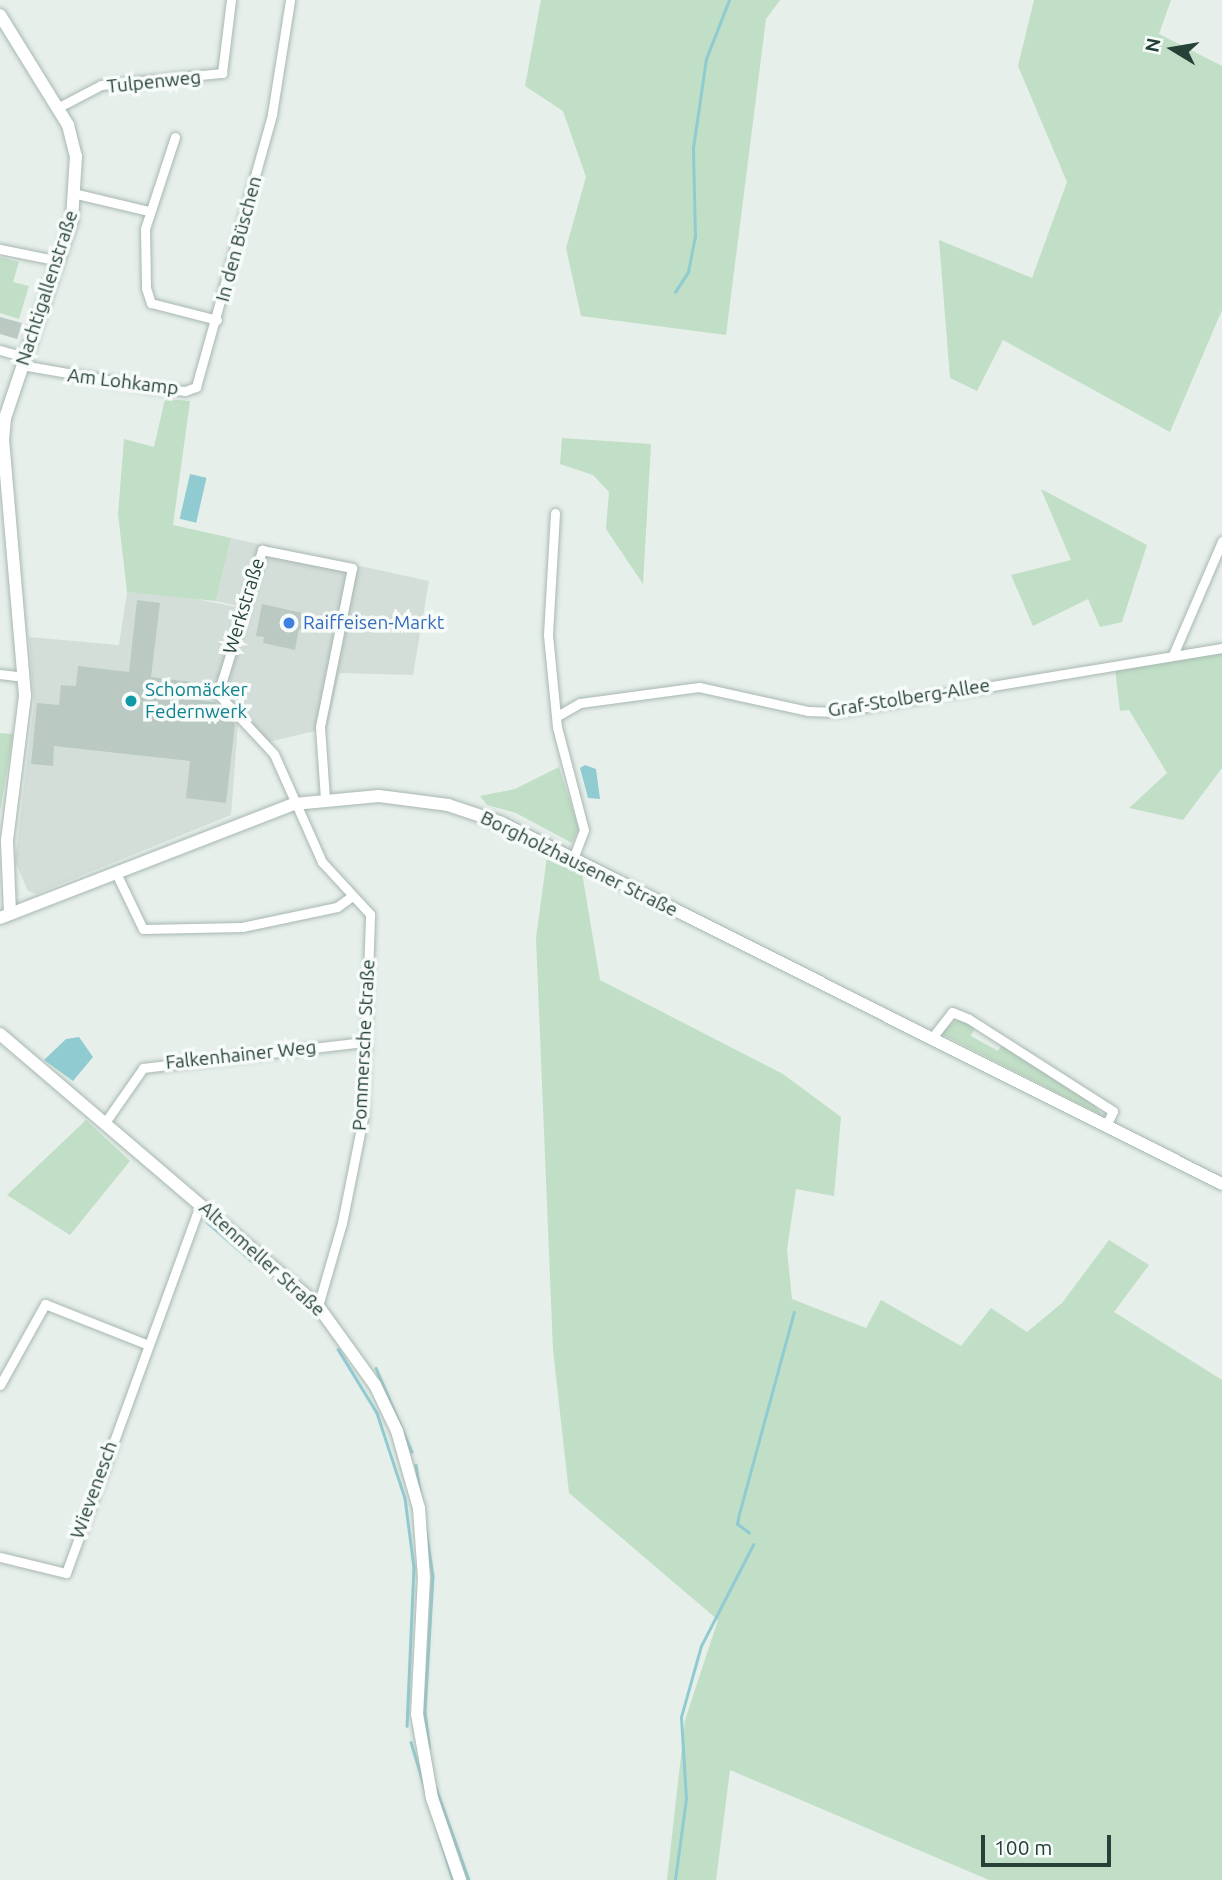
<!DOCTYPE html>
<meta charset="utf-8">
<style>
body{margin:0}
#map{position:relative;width:1222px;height:1880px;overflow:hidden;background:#e6efea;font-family:Ubuntu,sans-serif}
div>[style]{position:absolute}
.built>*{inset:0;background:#d4ded9}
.green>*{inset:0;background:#c0dfc6}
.water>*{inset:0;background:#90cbd2;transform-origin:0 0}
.stream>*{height:2.5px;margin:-1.25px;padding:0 1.25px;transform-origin:1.25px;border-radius:1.25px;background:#90cbd2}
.building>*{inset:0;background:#bbc9c3}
.roads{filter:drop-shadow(0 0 2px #a8b7b1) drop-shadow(0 0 2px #a8b7b1)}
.street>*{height:9px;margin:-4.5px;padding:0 4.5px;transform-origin:4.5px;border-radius:4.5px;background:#fff}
.secondary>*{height:12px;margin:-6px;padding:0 6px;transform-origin:6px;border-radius:6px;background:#fff}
.dots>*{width:19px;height:19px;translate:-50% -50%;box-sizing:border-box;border:4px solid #f7fbf9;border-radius:50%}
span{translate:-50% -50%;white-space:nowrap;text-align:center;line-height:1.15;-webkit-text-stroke:7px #f7fbf9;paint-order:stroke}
.street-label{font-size:19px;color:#254138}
.shop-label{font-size:19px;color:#366cbe}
.left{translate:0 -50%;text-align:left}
.culture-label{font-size:19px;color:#0d838f}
.north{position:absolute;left:1138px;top:14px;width:70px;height:70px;-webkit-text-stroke:5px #f7fbf9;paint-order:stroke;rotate:281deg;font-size:19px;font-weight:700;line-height:28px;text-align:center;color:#254138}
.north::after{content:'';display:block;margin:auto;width:24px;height:32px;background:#254138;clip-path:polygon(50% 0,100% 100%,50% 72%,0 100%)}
.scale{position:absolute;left:981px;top:1835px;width:130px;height:32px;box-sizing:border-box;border:4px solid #254138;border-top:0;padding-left:9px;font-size:21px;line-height:24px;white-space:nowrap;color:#254138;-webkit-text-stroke:5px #f7fbf9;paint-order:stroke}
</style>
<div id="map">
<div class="built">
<div style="clip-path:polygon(231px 538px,429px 581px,413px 675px,339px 673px,327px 728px,269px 742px,217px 689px,216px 698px,238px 723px,231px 815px,36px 894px,28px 891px,15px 861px,34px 703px,29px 637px,119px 645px,127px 592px,172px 594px,236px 607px,223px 667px,238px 606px,216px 601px)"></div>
</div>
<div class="green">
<div style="clip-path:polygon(541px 0,780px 0,766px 19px,726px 335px,581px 316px,566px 248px,586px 177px,563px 111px,525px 86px)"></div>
<div style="clip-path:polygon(1034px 0,1171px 0,1159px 34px,1222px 66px,1222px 310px,1170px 432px,1003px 340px,977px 391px,950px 378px,939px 240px,1032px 278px,1067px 182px,1018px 66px)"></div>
<div style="clip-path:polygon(0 257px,19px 262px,13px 282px,29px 286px,19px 319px,0 313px)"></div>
<div style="clip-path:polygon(165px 399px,190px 401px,173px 525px,231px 538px,216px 601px,127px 592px,118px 514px,124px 439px,154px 447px)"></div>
<div style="clip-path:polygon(562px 438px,651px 444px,643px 584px,606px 529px,609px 492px,593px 475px,560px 464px)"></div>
<div style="clip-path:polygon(1041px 489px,1147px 545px,1122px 622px,1100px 627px,1088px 599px,1033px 626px,1011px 575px,1071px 560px)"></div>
<div style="clip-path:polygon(1222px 653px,1222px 768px,1183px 820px,1129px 808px,1167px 773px,1129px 710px,1120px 711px,1115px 669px)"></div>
<div style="clip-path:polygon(0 733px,13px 734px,0 812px)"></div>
<div style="clip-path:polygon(559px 767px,579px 829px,572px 843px,516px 813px,487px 805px,480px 796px,515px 789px)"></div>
<div style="clip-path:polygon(547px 857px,582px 873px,600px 980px,783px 1074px,841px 1117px,834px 1196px,796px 1189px,787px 1250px,792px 1299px,866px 1328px,881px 1300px,961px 1346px,991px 1308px,1027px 1332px,1062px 1303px,1109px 1240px,1149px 1265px,1114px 1312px,1222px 1380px,1222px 1880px,989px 1880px,730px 1770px,716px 1880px,667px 1880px,685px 1720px,718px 1620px,569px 1493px,553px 1350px,536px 938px)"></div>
<div style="clip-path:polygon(958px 1019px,975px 1027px,971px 1036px,998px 1051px,1003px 1042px,1089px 1099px,1103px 1116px,940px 1033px)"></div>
<div style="clip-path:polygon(86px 1120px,130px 1161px,70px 1235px,7px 1195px)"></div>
</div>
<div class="water">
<div style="left:190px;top:474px;width:17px;height:46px;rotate:13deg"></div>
<div style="clip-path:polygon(585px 765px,596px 769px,600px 799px,588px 798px,580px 768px)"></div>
<div style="clip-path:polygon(79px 1037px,93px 1057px,73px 1081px,44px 1060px,66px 1039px)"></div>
</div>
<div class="stream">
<div style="left:675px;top:292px;width:24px;rotate:-57deg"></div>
<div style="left:688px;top:272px;width:36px;rotate:-79deg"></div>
<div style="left:695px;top:237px;width:89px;rotate:-91.3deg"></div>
<div style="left:693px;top:148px;width:90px;rotate:-81.7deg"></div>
<div style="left:706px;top:59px;width:63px;rotate:-68.7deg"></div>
<div style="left:207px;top:1222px;width:60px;rotate:40.9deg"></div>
<div style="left:338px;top:1349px;width:75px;rotate:58.6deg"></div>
<div style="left:377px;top:1413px;width:89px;rotate:71.8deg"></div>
<div style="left:405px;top:1498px;width:70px;rotate:82.6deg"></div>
<div style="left:414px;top:1567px;width:159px;rotate:92.5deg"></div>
<div style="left:376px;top:1368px;width:91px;rotate:66.8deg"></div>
<div style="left:416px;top:1465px;width:112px;rotate:81.3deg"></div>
<div style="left:433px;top:1576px;width:136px;rotate:93.4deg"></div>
<div style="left:425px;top:1712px;width:35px;rotate:83deg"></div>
<div style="left:749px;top:1533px;width:15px;rotate:-143deg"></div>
<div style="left:737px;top:1524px;width:10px;rotate:-79deg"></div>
<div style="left:739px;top:1514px;width:209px;rotate:-74.8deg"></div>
<div style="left:411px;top:1742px;width:144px;rotate:73.1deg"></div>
<div style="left:436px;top:1788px;width:98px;rotate:70.3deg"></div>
<div style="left:675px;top:1880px;width:82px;rotate:-82.3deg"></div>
<div style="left:686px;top:1799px;width:82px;rotate:-93.5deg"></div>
<div style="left:681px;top:1717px;width:74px;rotate:-74.3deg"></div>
<div style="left:701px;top:1646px;width:114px;rotate:-62.8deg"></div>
</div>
<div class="building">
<div style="clip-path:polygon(0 317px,22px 323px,17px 339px,0 334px)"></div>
<div style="clip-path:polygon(137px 600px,160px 603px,151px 677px,191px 682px,189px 699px,215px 702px,235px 724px,226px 803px,186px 798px,190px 761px,54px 746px,53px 766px,31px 764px,37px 703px,59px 705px,61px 685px,76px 686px,78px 666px,129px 672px)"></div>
<div style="clip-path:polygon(262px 604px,320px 617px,317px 633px,299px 629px,295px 650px,263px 643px,264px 637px,256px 636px)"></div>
</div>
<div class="roads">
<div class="street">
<div style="left:59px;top:107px;width:47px;rotate:-27.6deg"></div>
<div style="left:101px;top:85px;width:122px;rotate:-5.7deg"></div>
<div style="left:222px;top:73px;width:74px;rotate:-83deg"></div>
<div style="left:175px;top:137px;width:97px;rotate:108.1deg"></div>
<div style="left:145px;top:229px;width:59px;rotate:89deg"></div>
<div style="left:146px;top:288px;width:16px;rotate:72deg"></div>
<div style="left:151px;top:303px;width:68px;rotate:14.4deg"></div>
<div style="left:77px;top:194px;width:74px;rotate:13.3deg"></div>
<div style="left:0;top:249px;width:60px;rotate:11.5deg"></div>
<div style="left:0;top:350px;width:26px;rotate:16deg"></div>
<div style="left:22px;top:365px;width:132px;rotate:10deg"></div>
<div style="left:152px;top:388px;width:33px;rotate:5deg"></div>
<div style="left:185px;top:391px;width:12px;rotate:-20deg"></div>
<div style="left:196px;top:387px;width:283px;rotate:-74.4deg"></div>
<div style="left:272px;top:114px;width:115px;rotate:-81deg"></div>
<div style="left:555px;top:513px;width:122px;rotate:93.3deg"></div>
<div style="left:548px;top:635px;width:92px;rotate:84.4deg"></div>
<div style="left:557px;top:727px;width:106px;rotate:75.3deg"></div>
<div style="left:584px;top:830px;width:30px;rotate:111deg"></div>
<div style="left:1173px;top:655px;width:124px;rotate:-66.7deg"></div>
<div style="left:0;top:674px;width:24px;rotate:7deg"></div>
<div style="left:559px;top:715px;width:24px;rotate:-30deg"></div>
<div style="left:580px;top:703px;width:120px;rotate:-7.7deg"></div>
<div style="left:699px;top:687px;width:112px;rotate:12.4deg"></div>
<div style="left:808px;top:711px;width:27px;rotate:2deg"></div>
<div style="left:835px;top:712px;width:392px;rotate:-9.4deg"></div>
<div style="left:116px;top:873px;width:62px;rotate:64.3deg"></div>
<div style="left:143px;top:929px;width:99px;rotate:-1.2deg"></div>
<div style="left:242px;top:927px;width:97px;rotate:-11.9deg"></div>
<div style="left:337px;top:907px;width:17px;rotate:-36deg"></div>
<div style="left:931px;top:1039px;width:34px;rotate:-52deg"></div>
<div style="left:952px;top:1012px;width:18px;rotate:22deg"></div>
<div style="left:969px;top:1019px;width:171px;rotate:32.6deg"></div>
<div style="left:1113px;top:1111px;width:17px;rotate:115deg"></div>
<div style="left:104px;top:1124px;width:68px;rotate:-55.1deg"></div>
<div style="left:143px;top:1068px;width:224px;rotate:-6.7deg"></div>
<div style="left:318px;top:1306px;width:86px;rotate:-73.9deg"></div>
<div style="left:342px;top:1223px;width:107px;rotate:-78.7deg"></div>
<div style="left:363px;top:1118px;width:204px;rotate:-88deg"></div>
<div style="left:370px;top:914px;width:71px;rotate:-132.7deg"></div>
<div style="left:322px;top:862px;width:118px;rotate:-114deg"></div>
<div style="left:274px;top:754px;width:82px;rotate:-133deg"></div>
<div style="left:218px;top:694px;width:151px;rotate:-73deg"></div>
<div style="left:262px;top:550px;width:92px;rotate:11.3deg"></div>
<div style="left:352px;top:568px;width:162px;rotate:101.4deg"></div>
<div style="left:320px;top:727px;width:72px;rotate:86deg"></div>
<div style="left:0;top:1385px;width:93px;rotate:-60.9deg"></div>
<div style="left:45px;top:1304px;width:109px;rotate:21.6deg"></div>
<div style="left:0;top:1557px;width:68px;rotate:13.6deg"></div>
<div style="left:66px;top:1573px;width:393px;rotate:-70deg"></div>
</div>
<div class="secondary">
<div style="left:0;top:15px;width:129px;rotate:58.3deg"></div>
<div style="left:68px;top:125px;width:32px;rotate:76deg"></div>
<div style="left:76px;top:156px;width:64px;rotate:93.6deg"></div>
<div style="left:72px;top:220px;width:209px;rotate:108.7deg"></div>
<div style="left:5px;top:418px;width:21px;rotate:95deg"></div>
<div style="left:3px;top:439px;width:258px;rotate:85.1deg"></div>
<div style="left:25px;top:696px;width:146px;rotate:97.1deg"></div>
<div style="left:7px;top:841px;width:73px;rotate:87.6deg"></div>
<div style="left:0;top:918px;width:315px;rotate:-21.2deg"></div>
<div style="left:294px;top:804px;width:85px;rotate:-5.4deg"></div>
<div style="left:379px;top:796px;width:70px;rotate:7.4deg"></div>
<div style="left:448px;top:805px;width:57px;rotate:18.4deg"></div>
<div style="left:502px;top:823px;width:805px;rotate:26.63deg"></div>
<div style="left:0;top:1034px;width:418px;rotate:40.5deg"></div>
<div style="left:318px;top:1306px;width:97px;rotate:54.2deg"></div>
<div style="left:375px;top:1385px;width:51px;rotate:64.4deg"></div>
<div style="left:397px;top:1431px;width:80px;rotate:74.1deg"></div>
<div style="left:419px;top:1508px;width:69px;rotate:85.9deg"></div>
<div style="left:424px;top:1577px;width:137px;rotate:92.9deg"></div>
<div style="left:417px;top:1714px;width:85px;rotate:79.9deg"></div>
<div style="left:432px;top:1798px;width:87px;rotate:71.1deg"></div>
</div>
</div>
<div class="dots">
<div style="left:289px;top:623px;background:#3f7fe0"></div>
<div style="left:131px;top:701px;background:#0f9aa8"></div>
</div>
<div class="street-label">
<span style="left:154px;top:82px;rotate:-6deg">Tulpenweg</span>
<span style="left:239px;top:239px;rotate:-75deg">In den Büschen</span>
<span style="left:47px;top:288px;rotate:-72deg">Nachtigallenstraße</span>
<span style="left:123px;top:382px;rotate:7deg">Am Lohkamp</span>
<span style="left:244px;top:606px;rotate:-73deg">Werkstraße</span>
<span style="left:909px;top:698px;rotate:-9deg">Graf-Stolberg-Allee</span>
<span style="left:579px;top:864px;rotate:26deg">Borgholzhausener Straße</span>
<span style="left:364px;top:1045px;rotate:-87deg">Pommersche Straße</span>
<span style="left:241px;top:1055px;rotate:-6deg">Falkenhainer Weg</span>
<span style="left:262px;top:1259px;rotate:42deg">Altenmeller Straße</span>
<span style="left:94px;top:1490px;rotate:-70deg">Wievenesch</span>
</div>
<div class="shop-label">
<span class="left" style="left:303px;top:623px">Raiffeisen-Markt</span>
</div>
<div class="culture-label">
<span class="left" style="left:145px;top:701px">Schomäcker<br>Federnwerk</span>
</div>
<div class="north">N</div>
<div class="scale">100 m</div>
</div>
